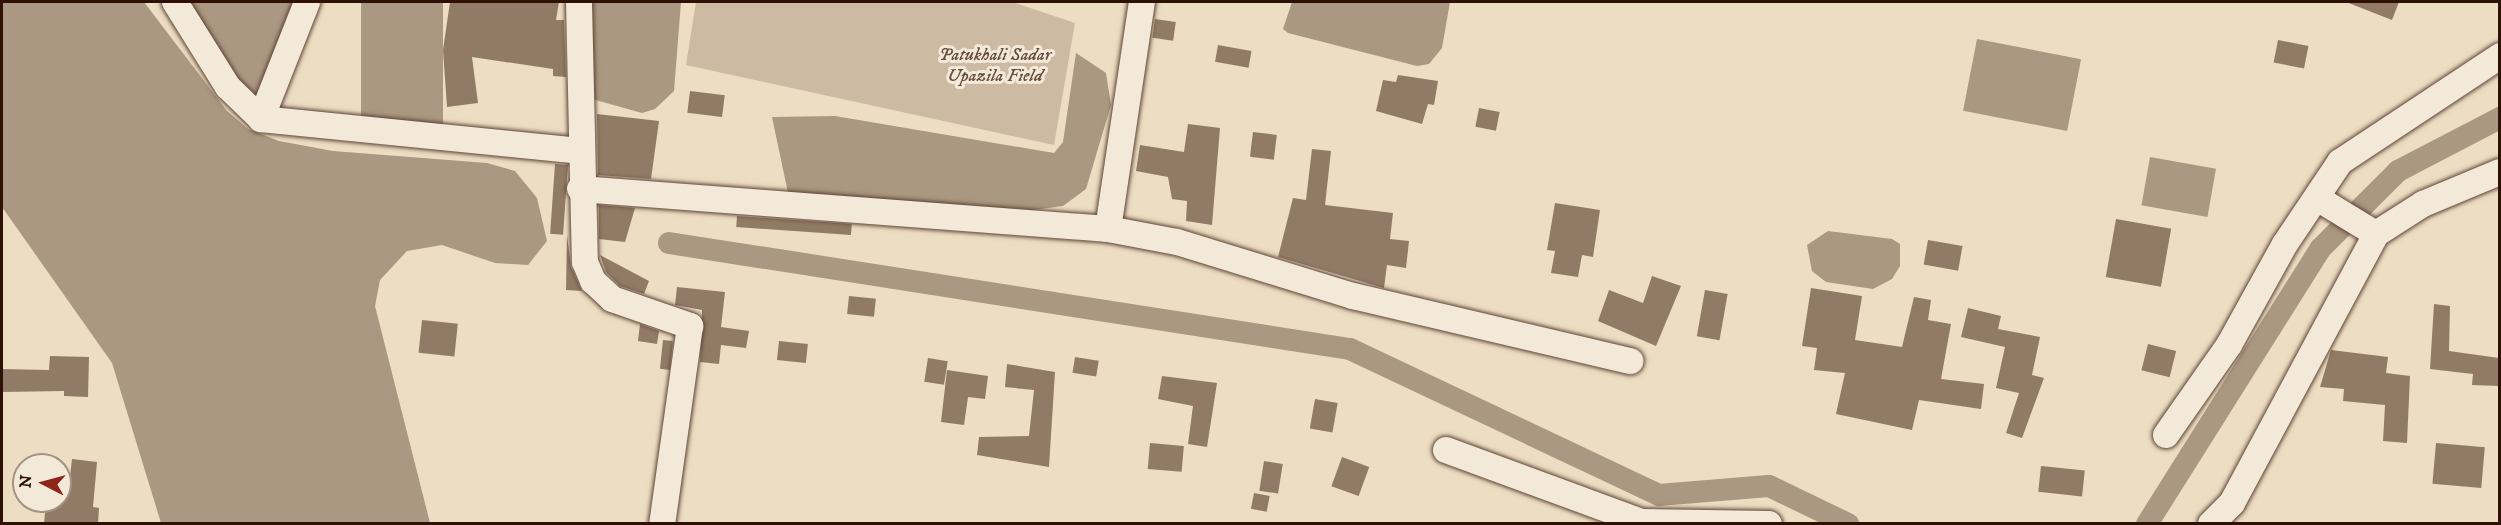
<!DOCTYPE html>
<style>
body{margin:0}
#map{position:relative;width:2501px;height:525px;overflow:hidden;background:#ecddc3;font-family:"IM FELL DW Pica",serif}
div>[style]{position:absolute}
.green>*{inset:0;background:#ccbaa3}
.water>*{inset:0;background:#ab9882;transform-origin:0 0}
.canal>*{height:22px;margin:-11px;padding:0 11px;transform-origin:11px;border-radius:11px;background:#ab9882}
.building>*{inset:0;background:#917b67;transform-origin:0 0}
.roads{filter:drop-shadow(0 0 2px #5e4434) drop-shadow(0 0 2px #5e4434)}
.minor>*{height:26px;margin:-13px;padding:0 13px;transform-origin:13px;border-radius:13px;background:#f3e9d8}
span{translate:-50% -50%;white-space:nowrap;text-align:center;line-height:1.15;-webkit-text-stroke:6px #f3e9d8;paint-order:stroke}
.park-label{font-size:18px;color:#654c3c;font-style:italic}
.frame{position:absolute;inset:0;border:3px solid #2e1104;pointer-events:none}
.north{position:absolute;left:12px;top:453px;width:60px;height:60px;box-sizing:border-box;background:#f3e9d8;border:2px solid #a49383;border-radius:50%;rotate:276deg;font-size:16px;font-weight:700;line-height:24px;text-align:center;color:#2e1104}
.north::after{content:'';display:block;margin:auto;width:21px;height:27px;background:#8f2418;clip-path:polygon(50% 0,100% 100%,50% 72%,0 100%)}
</style>
<div id="map">
<div class="green">
<div style="clip-path:polygon(696px 2px,1012px 2px,1075px 23px,1054px 145px,686px 65px)"></div>
</div>
<div class="water">
<div style="clip-path:polygon(2px 2px,144px 2px,227px 111px,248px 129px,279px 141px,333px 151px,487px 163px,515px 171px,537px 198px,547px 241px,528px 265px,495px 263px,442px 245px,407px 251px,380px 280px,375px 306px,430px 523px,161px 523px,112px 363px,2px 207px)"></div>
<div style="clip-path:polygon(184px 2px,300px 2px,258px 99px,233px 74px)"></div>
<div style="left:361px;top:2px;width:82px;height:125px"></div>
<div style="clip-path:polygon(591px 2px,681px 2px,674px 91px,655px 109px,642px 113px,592px 99px)"></div>
<div style="clip-path:polygon(1292px 2px,1450px 2px,1442px 48px,1429px 64px,1417px 66px,1288px 33px,1283px 29px)"></div>
<div style="left:1977px;top:39px;width:106px;height:73px;rotate:11deg"></div>
<div style="clip-path:polygon(1076px 53px,1106px 73px,1111px 105px,1086px 189px,1063px 206px,1002px 214px,788px 193px,772px 117px,835px 116px,1054px 153px,1063px 142px)"></div>
<div style="left:2150px;top:157px;width:67px;height:49px;rotate:10deg"></div>
<div style="clip-path:polygon(1828px 231px,1892px 239px,1900px 244px,1900px 266px,1892px 279px,1873px 289px,1826px 282px,1812px 271px,1807px 245px)"></div>
</div>
<div class="canal">
<div style="left:669px;top:243px;width:689px;rotate:8.85deg"></div>
<div style="left:1350px;top:349px;width:342px;rotate:25.3deg"></div>
<div style="left:1659px;top:495px;width:110px;rotate:-4.7deg"></div>
<div style="left:1769px;top:486px;width:88px;rotate:25.7deg"></div>
<div style="left:2147px;top:524px;width:326px;rotate:-57.8deg"></div>
<div style="left:2321px;top:248px;width:109px;rotate:-45deg"></div>
<div style="left:2398px;top:171px;width:115px;rotate:-27.5deg"></div>
</div>
<div class="building">
<div style="clip-path:polygon(450px 2px,559px 2px,556px 20px,564px 20px,566px 77px,553px 76px,553px 69px,472px 57px,478px 103px,447px 107px,443px 50px)"></div>
<div style="clip-path:polygon(2346px 2px,2399px 2px,2392px 20px)"></div>
<div style="left:1155px;top:19px;width:21px;height:19px;rotate:8deg"></div>
<div style="left:2278px;top:40px;width:31px;height:23px;rotate:11deg"></div>
<div style="left:1218px;top:45px;width:34px;height:17px;rotate:10deg"></div>
<div style="clip-path:polygon(1398px 75px,1438px 81px,1434px 105px,1428px 104px,1422px 124px,1376px 111px,1383px 80px,1396px 82px)"></div>
<div style="left:690px;top:91px;width:35px;height:22px;rotate:7deg"></div>
<div style="left:1479px;top:108px;width:21px;height:19px;rotate:11deg"></div>
<div style="clip-path:polygon(597px 114px,659px 121px,651px 179px,598px 175px)"></div>
<div style="clip-path:polygon(1188px 124px,1220px 128px,1212px 225px,1186px 221px,1187px 201px,1172px 199px,1168px 177px,1136px 171px,1140px 145px,1184px 152px)"></div>
<div style="left:1253px;top:132px;width:24px;height:25px;rotate:7deg"></div>
<div style="clip-path:polygon(1312px 149px,1331px 151px,1325px 205px,1393px 213px,1390px 239px,1409px 241px,1406px 268px,1387px 265px,1384px 288px,1278px 257px,1293px 198px,1306px 200px)"></div>
<div style="left:555px;top:164px;width:13px;height:70px;rotate:4deg"></div>
<div style="clip-path:polygon(1555px 203px,1600px 210px,1593px 257px,1582px 255px,1578px 277px,1551px 273px,1555px 251px,1547px 250px)"></div>
<div style="clip-path:polygon(599px 205px,635px 208px,625px 242px,599px 239px)"></div>
<div style="left:737px;top:216px;width:115px;height:11px;rotate:4deg"></div>
<div style="left:2116px;top:219px;width:56px;height:59px;rotate:10deg"></div>
<div style="clip-path:polygon(567px 235px,571px 267px,582px 291px,566px 290px)"></div>
<div style="left:1928px;top:240px;width:35px;height:25px;rotate:10deg"></div>
<div style="clip-path:polygon(600px 255px,649px 281px,644px 294px,620px 286px,606px 272px)"></div>
<div style="clip-path:polygon(1652px 276px,1681px 286px,1656px 346px,1598px 321px,1609px 290px,1643px 303px)"></div>
<div style="clip-path:polygon(677px 287px,725px 292px,721px 327px,749px 331px,746px 348px,721px 345px,719px 364px,700px 362px,702px 310px,675px 305px)"></div>
<div style="clip-path:polygon(1811px 288px,1862px 296px,1855px 340px,1902px 347px,1914px 297px,1931px 300px,1928px 320px,1951px 324px,1941px 379px,1984px 384px,1981px 409px,1919px 400px,1912px 430px,1836px 414px,1845px 373px,1814px 370px,1817px 348px,1802px 346px)"></div>
<div style="left:1705px;top:290px;width:23px;height:47px;rotate:10deg"></div>
<div style="left:849px;top:296px;width:27px;height:18px;rotate:6deg"></div>
<div style="clip-path:polygon(2434px 304px,2450px 306px,2449px 351px,2499px 358px,2499px 386px,2472px 385px,2473px 374px,2430px 369px)"></div>
<div style="clip-path:polygon(1968px 308px,2001px 316px,1998px 329px,2040px 337px,2032px 375px,2044px 378px,2022px 438px,2006px 433px,2019px 393px,1996px 388px,2005px 347px,1961px 337px)"></div>
<div style="left:422px;top:320px;width:36px;height:33px;rotate:6deg"></div>
<div style="clip-path:polygon(640px 324px,659px 331px,657px 344px,638px 341px)"></div>
<div style="left:663px;top:340px;width:10px;height:29px;rotate:6deg"></div>
<div style="left:779px;top:341px;width:29px;height:19px;rotate:6deg"></div>
<div style="left:2148px;top:344px;width:29px;height:27px;rotate:14deg"></div>
<div style="clip-path:polygon(2331px 350px,2388px 357px,2386px 373px,2410px 376px,2407px 443px,2383px 441px,2385px 405px,2343px 401px,2344px 389px,2320px 387px)"></div>
<div style="clip-path:polygon(50px 356px,89px 357px,88px 397px,64px 396px,64px 391px,2px 392px,2px 369px,49px 370px)"></div>
<div style="left:1075px;top:357px;width:24px;height:16px;rotate:9deg"></div>
<div style="left:928px;top:358px;width:20px;height:24px;rotate:9deg"></div>
<div style="clip-path:polygon(1007px 364px,1055px 372px,1049px 467px,977px 455px,979px 437px,1029px 436px,1034px 390px,1005px 387px)"></div>
<div style="clip-path:polygon(947px 370px,988px 376px,985px 399px,968px 397px,964px 425px,941px 422px)"></div>
<div style="clip-path:polygon(1162px 376px,1217px 383px,1207px 447px,1188px 444px,1193px 406px,1158px 399px)"></div>
<div style="left:1315px;top:399px;width:23px;height:30px;rotate:10deg"></div>
<div style="left:1150px;top:443px;width:34px;height:26px;rotate:5deg"></div>
<div style="left:2436px;top:443px;width:49px;height:41px;rotate:5deg"></div>
<div style="left:1342px;top:457px;width:29px;height:31px;rotate:20deg"></div>
<div style="clip-path:polygon(72px 459px,97px 462px,93px 507px,99px 508px,98px 524px,44px 524px,46px 501px,60px 501px,60px 493px,68px 494px)"></div>
<div style="left:1264px;top:461px;width:19px;height:30px;rotate:9deg"></div>
<div style="left:2041px;top:466px;width:44px;height:26px;rotate:6deg"></div>
<div style="left:1254px;top:493px;width:16px;height:16px;rotate:11deg"></div>
</div>
<div class="roads">
<div class="minor">
<div style="left:175px;top:2px;width:100px;rotate:58.1deg"></div>
<div style="left:228px;top:87px;width:46px;rotate:44.1deg"></div>
<div style="left:261px;top:119px;width:320px;rotate:5.7deg"></div>
<div style="left:579px;top:2px;width:260px;rotate:88.7deg"></div>
<div style="left:585px;top:262px;width:21px;rotate:67deg"></div>
<div style="left:593px;top:281px;width:26px;rotate:43deg"></div>
<div style="left:612px;top:299px;width:83px;rotate:19.1deg"></div>
<div style="left:690px;top:326px;width:200px;rotate:98deg"></div>
<div style="left:261px;top:119px;width:126px;rotate:-68.5deg"></div>
<div style="left:580px;top:189px;width:530px;rotate:4.33deg"></div>
<div style="left:1108px;top:229px;width:70px;rotate:10.7deg"></div>
<div style="left:1177px;top:242px;width:184px;rotate:17.1deg"></div>
<div style="left:1353px;top:296px;width:285px;rotate:13.2deg"></div>
<div style="left:2317px;top:198px;width:69px;rotate:31.4deg"></div>
<div style="left:1108px;top:229px;width:230px;rotate:-81.5deg"></div>
<div style="left:2166px;top:435px;width:110px;rotate:-55deg"></div>
<div style="left:2229px;top:345px;width:115px;rotate:-61deg"></div>
<div style="left:2285px;top:244px;width:99px;rotate:-56.1deg"></div>
<div style="left:2340px;top:162px;width:192px;rotate:-33.5deg"></div>
<div style="left:1446px;top:450px;width:209px;rotate:20.2deg"></div>
<div style="left:1642px;top:522px;width:127px;rotate:0.9deg"></div>
<div style="left:2211px;top:524px;width:30px;rotate:-45deg"></div>
<div style="left:2232px;top:503px;width:305px;rotate:-61.8deg"></div>
<div style="left:2376px;top:234px;width:56px;rotate:-32.6deg"></div>
<div style="left:2423px;top:204px;width:83px;rotate:-22.6deg"></div>
</div>
</div>
<div class="park-label">
<span style="left:995px;top:66px">Patukhali Sadar<br>Upazila Field</span>
</div>
<div class="frame"></div>
<div class="north">N</div>
</div>
